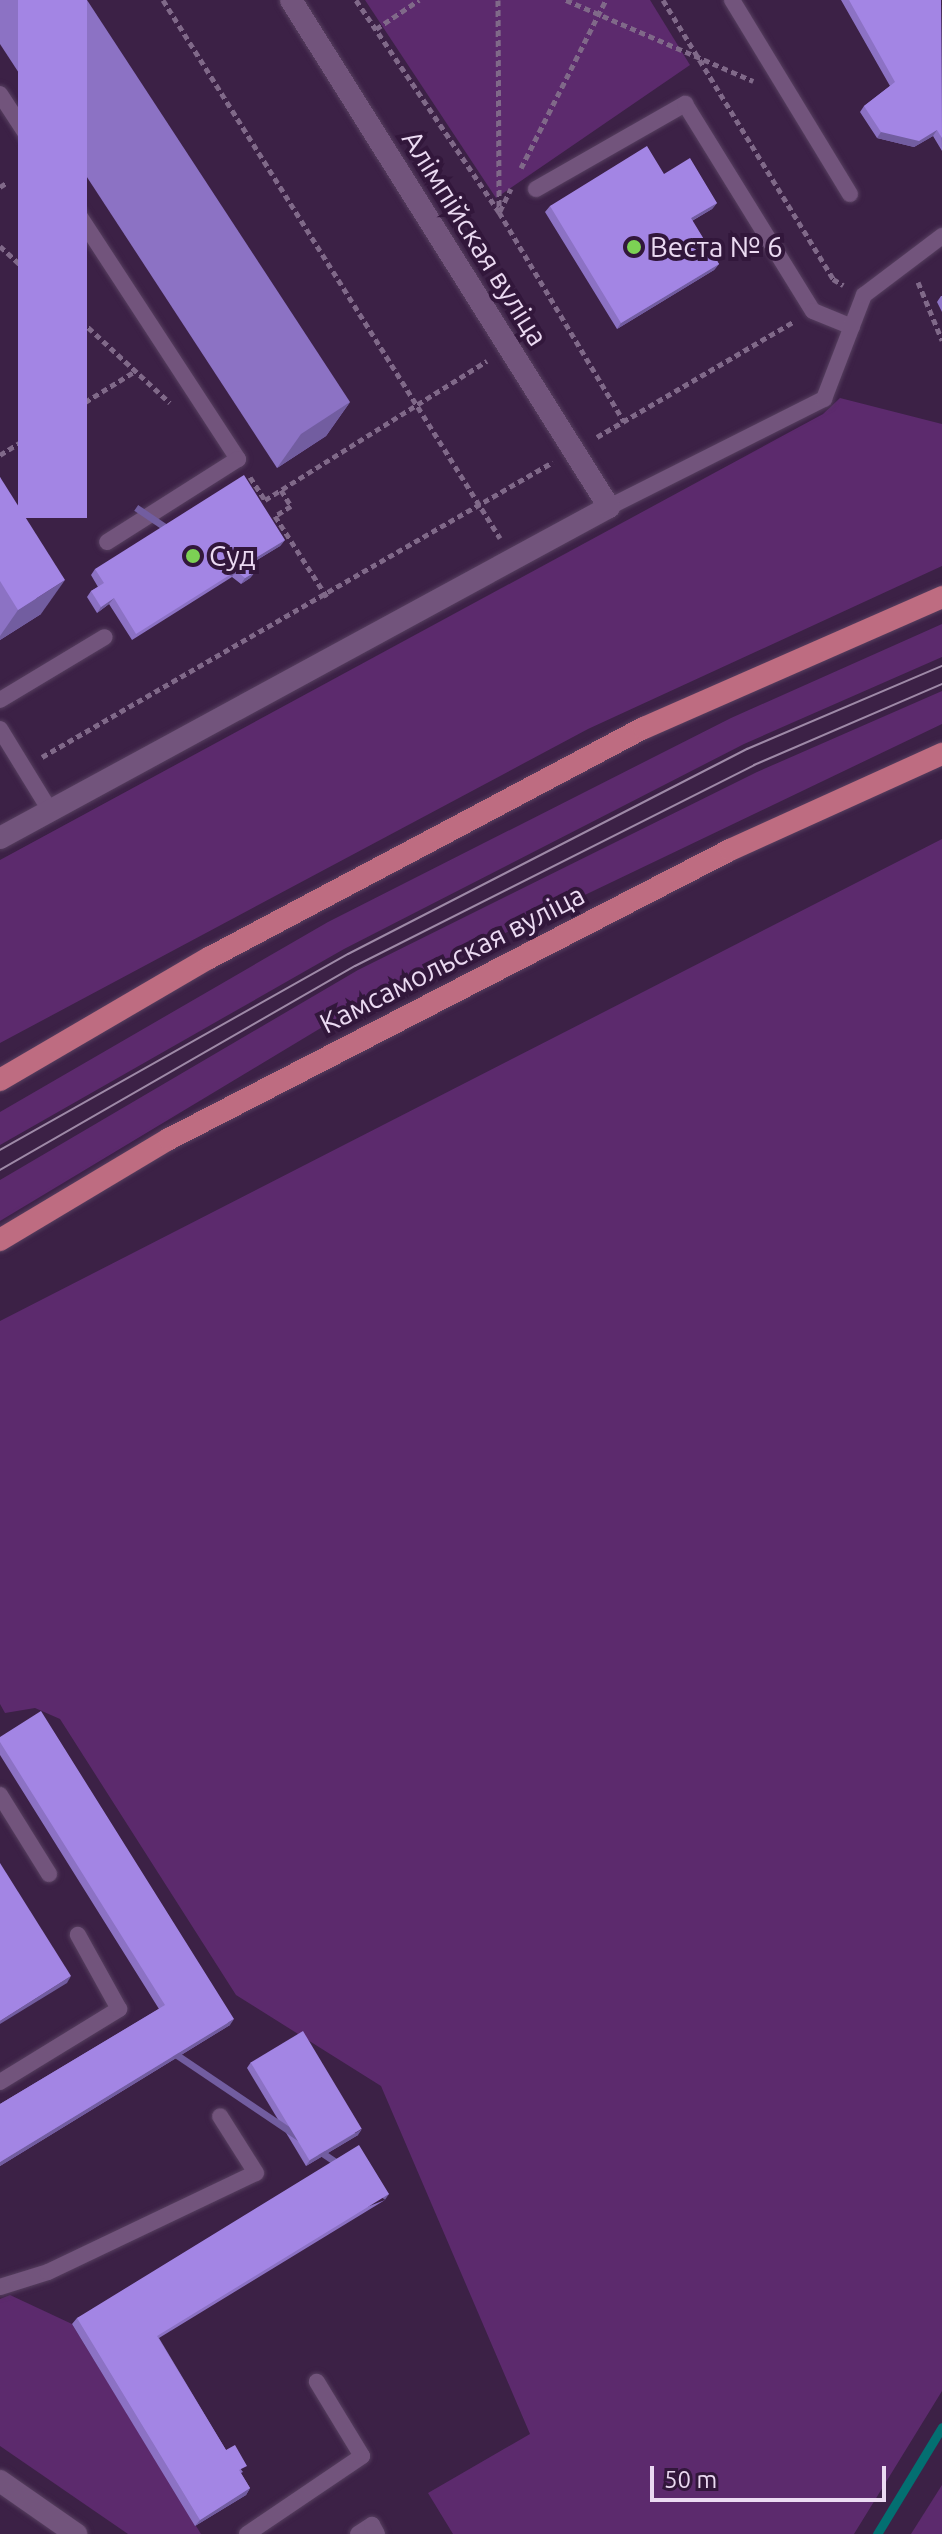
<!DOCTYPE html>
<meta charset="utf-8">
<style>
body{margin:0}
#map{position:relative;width:942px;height:2534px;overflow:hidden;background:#3c2146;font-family:Ubuntu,sans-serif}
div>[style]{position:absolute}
.green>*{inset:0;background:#5c2a6d}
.stream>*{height:9px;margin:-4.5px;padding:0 4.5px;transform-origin:4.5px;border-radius:4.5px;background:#036f71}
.path>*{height:5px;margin-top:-2.5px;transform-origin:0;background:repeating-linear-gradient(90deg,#806989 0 6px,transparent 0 10px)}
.roads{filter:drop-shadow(0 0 2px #563f5f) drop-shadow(0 0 2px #563f5f)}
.service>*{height:16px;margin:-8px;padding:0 8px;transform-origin:8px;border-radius:8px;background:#72547c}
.minor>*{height:22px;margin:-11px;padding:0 11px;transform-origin:11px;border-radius:11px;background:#72547c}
.tertiary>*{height:22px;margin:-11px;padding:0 11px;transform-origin:11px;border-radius:11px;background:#72547c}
.primary>*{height:22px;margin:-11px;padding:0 11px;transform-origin:11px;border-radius:11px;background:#be6c81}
.tram>*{height:2px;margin:-1px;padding:0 1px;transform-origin:1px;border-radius:1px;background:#9e89a7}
.wall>*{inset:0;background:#8c72c4}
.shaded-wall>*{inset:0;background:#725da0;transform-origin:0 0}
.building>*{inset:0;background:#a385e4;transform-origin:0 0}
.dots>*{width:22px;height:22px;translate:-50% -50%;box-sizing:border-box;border:4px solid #32173b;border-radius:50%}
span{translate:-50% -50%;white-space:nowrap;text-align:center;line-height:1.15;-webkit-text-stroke:8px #32173b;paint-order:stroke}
.street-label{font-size:28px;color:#ebdaf2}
.poi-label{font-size:28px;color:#ebdaf2}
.left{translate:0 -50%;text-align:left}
.scale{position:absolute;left:650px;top:2466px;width:236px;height:36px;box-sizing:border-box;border:4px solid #ebdaf2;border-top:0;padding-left:10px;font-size:24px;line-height:28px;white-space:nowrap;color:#ebdaf2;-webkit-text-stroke:6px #32173b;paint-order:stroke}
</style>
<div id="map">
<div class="green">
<div style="clip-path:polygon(365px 0,650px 0,690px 65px,496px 198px)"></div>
<div style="clip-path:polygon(840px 398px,942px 424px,942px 566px,588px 729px,0 1043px,0 860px,823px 414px)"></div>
<div style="clip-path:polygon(942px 624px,942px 657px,744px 744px,344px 949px,0 1145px,0 1112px,328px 922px,731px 718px)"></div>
<div style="clip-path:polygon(942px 691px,942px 724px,374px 996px,0 1221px,0 1180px,358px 970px,757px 772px)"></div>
<div style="clip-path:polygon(942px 839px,942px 2391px,854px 2534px,453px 2534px,428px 2493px,530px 2434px,381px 2086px,236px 1995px,60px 1719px,35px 1708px,5px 1713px,0 1704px,0 1321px)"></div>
<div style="clip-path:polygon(10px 2295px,72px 2324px,201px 2534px,128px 2534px,0 2446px,0 2299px)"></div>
<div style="clip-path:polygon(942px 2485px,942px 2534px,911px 2534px)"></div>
</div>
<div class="stream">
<div style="left:877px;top:2534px;width:125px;rotate:-58.7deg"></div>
</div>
<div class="path">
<div style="left:163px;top:0;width:635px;rotate:57.94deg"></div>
<div style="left:356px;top:0;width:256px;rotate:56deg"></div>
<div style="left:499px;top:212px;width:244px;rotate:59.2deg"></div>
<div style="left:498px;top:0;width:211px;rotate:89.7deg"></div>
<div style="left:566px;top:0;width:204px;rotate:23.4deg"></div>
<div style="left:663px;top:0;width:327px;rotate:58.6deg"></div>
<div style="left:833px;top:279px;width:12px;rotate:31deg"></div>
<div style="left:376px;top:29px;width:52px;rotate:-34deg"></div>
<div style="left:521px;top:168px;width:188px;rotate:-63.2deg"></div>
<div style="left:0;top:187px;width:9px;rotate:-32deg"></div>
<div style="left:500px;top:211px;width:25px;rotate:-64deg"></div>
<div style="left:0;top:246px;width:231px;rotate:42.7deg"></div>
<div style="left:918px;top:282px;width:63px;rotate:67.5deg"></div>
<div style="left:597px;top:437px;width:229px;rotate:-30.4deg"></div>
<div style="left:0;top:455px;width:158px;rotate:-31.8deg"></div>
<div style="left:250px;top:477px;width:27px;rotate:57deg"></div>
<div style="left:265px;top:500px;width:262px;rotate:-32.1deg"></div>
<div style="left:281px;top:490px;width:19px;rotate:58deg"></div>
<div style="left:291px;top:506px;width:19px;rotate:148deg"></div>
<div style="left:275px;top:516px;width:96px;rotate:57.3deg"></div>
<div style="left:42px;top:757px;width:590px;rotate:-30deg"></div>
</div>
<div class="roads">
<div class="service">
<div style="left:732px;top:0;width:227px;rotate:58.7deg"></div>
<div style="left:0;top:94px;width:436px;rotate:56.9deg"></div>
<div style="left:238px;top:459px;width:155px;rotate:147.6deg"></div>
<div style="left:536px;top:189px;width:172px;rotate:-29.7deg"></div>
<div style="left:685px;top:104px;width:243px;rotate:58.3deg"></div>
<div style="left:813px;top:311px;width:42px;rotate:22.3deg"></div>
<div style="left:609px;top:507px;width:241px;rotate:-26.7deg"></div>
<div style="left:824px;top:399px;width:111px;rotate:-69deg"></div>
<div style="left:864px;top:295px;width:98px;rotate:-37.1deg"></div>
<div style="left:0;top:700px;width:122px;rotate:-31deg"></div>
<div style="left:0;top:729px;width:94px;rotate:58.5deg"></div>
<div style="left:0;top:1795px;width:93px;rotate:58.2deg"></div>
<div style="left:0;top:2082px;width:140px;rotate:-31.5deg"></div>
<div style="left:119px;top:2009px;width:85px;rotate:-119deg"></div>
<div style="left:0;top:2287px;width:50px;rotate:-17.4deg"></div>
<div style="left:48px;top:2272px;width:230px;rotate:-25.5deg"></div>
<div style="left:256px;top:2173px;width:67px;rotate:-122.3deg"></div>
<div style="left:247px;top:2534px;width:139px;rotate:-34.1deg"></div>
<div style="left:362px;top:2456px;width:87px;rotate:-121.3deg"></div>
<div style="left:358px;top:2534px;width:17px;rotate:-33deg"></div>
<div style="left:372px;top:2525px;width:10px;rotate:61deg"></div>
</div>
<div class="minor">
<div style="left:0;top:2481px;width:93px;rotate:34.9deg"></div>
</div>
<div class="tertiary">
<div style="left:0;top:838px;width:693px;rotate:-28.52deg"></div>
<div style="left:609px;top:507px;width:598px;rotate:-122.1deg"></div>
</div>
<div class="primary">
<div style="left:0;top:1080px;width:242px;rotate:-30.3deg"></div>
<div style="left:209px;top:958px;width:492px;rotate:-27.9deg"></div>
<div style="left:644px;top:728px;width:326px;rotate:-23.7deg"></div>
<div style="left:0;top:1240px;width:197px;rotate:-30.9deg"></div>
<div style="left:169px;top:1139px;width:631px;rotate:-27.26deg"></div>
<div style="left:730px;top:850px;width:233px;rotate:-24.4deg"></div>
</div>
</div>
<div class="tram">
<div style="left:0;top:1150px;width:399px;rotate:-29.4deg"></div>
<div style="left:348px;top:954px;width:449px;rotate:-27.2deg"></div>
<div style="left:747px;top:749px;width:212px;rotate:-23.1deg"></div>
<div style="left:0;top:1170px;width:409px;rotate:-29.9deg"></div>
<div style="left:355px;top:966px;width:447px;rotate:-26.7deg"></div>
<div style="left:754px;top:765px;width:205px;rotate:-23.3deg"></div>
</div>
<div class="wall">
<div style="clip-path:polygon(0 0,87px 0,350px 402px,326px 436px,277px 468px,0 44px)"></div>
<div style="clip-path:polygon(841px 0,941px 0,942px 151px,933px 136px,914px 147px,877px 138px,860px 112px,864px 106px,890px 86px)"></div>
<div style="clip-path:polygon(664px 174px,717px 203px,712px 209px,692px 221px,719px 264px,714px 270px,617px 329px,545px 212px,550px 206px)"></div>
<div style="clip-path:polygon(941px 296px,942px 296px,942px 312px,937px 302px)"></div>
<div style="clip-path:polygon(0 477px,41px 614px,0 640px)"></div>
<div style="clip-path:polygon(285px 540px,280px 546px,252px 563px,255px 572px,250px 578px,241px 584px,232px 577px,132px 640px,109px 604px,97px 613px,87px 597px,91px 591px,98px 587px,91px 575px,95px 569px)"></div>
<div style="clip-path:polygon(0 1737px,230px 2025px,0 2166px,0 2104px,159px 2009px,0 1755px)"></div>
<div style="clip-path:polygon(251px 2062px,358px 2135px,306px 2166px,247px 2068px)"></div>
<div style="clip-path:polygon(385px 2200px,159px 2338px,226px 2450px,243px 2472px,241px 2473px,250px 2488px,246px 2495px,195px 2526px,72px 2324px,77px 2318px)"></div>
</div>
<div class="shaded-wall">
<div style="clip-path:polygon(937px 130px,933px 136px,914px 147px,877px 138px,881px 132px)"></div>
<div style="clip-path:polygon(717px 203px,712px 209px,686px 224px,691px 218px)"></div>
<div style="clip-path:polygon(719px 264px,714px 270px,617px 329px,621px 323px)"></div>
<div style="clip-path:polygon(350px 402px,326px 436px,277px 468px,301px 434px)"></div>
<div style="clip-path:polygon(285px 540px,280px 546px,247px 566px,252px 560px)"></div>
<div style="left:236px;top:571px;width:7px;height:118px;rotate:124deg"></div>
<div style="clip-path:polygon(255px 572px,250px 578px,241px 584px,245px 578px)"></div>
<div style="clip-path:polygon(65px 580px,41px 614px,0 640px,0 636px,18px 610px)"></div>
<div style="clip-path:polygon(114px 598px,109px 604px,97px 613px,101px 607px)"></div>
<div style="clip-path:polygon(71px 1976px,67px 1983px,0 2024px,0 2021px)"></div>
<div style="clip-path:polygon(234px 2019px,230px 2025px,0 2166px,0 2162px)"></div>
<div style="clip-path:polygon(362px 2129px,358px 2135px,306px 2166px,310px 2160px)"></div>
<div style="left:389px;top:2194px;width:7px;height:272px;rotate:124deg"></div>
<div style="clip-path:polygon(250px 2488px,246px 2495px,195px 2526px,200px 2520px)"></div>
</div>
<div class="building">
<div style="left:18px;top:0;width:69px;height:518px"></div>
<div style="clip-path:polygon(849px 0,941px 0,942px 138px,937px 130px,919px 141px,881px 132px,864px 106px,895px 82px)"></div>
<div style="clip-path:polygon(647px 146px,664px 174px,690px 158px,717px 203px,691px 218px,719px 264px,621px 323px,550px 206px)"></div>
<div style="clip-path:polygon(244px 475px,285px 540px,252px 560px,255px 572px,245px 578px,236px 571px,136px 634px,114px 598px,101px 607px,91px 591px,104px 583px,95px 569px)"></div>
<div style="clip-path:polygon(0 477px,65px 580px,18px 610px,0 581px)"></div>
<div style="clip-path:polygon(41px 1711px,234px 2019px,0 2162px,0 2104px,165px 2005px,0 1742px,0 1737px)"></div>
<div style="clip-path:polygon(0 1863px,71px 1976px,0 2021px)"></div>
<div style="left:303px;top:2031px;width:114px;height:61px;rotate:59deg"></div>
<div style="clip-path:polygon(359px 2145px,389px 2194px,157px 2336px,226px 2450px,235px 2445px,247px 2466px,239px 2470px,250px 2488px,200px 2520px,77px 2318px)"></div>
</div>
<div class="dots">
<div style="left:634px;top:247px;background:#7cd154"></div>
<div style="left:193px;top:556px;background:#7cd154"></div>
</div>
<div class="street-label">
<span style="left:475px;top:238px;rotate:58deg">Алімпійская вуліца</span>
<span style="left:452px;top:959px;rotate:-27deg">Камсамольская вуліца</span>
</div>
<div class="poi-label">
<span class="left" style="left:650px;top:247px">Веста № 6</span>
<span class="left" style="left:209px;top:556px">Суд</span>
</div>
<div class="scale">50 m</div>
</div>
